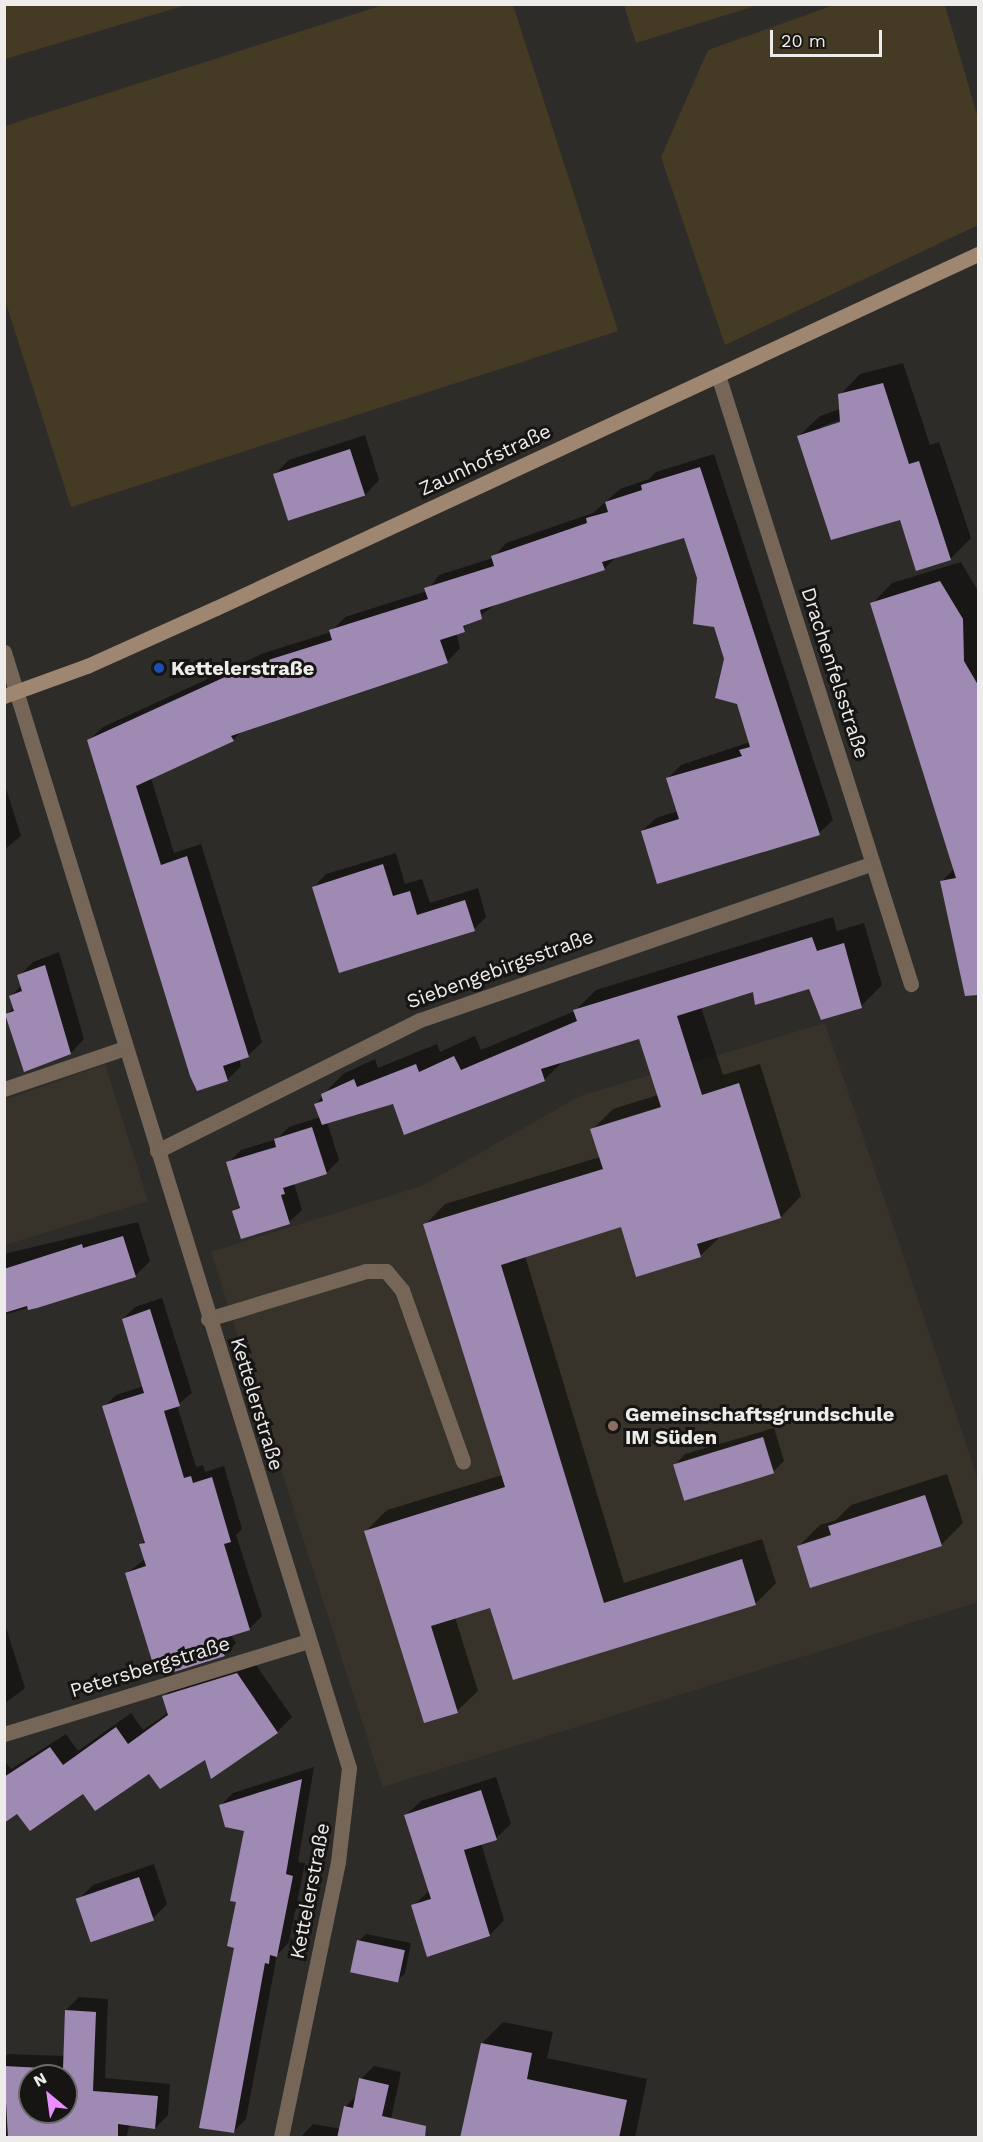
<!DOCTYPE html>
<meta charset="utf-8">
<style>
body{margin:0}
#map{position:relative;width:983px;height:2142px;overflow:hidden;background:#2e2c29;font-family:"Work Sans",sans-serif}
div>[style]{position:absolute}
.built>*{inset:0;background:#37332a}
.green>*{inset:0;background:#453b24}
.shadow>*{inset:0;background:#0007}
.building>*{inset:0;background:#9f8ab4;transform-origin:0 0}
.lane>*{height:15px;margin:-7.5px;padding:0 7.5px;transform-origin:7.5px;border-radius:7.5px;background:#756658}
.street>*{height:15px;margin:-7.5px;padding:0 7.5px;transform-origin:7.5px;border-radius:7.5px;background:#756658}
.secondary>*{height:15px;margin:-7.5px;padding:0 7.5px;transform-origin:7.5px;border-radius:7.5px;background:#9e8670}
.dots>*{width:16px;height:16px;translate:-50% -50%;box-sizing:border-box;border:3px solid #161513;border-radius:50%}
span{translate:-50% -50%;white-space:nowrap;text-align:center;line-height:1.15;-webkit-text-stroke:6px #161513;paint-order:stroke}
.street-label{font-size:20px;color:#edecea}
.poi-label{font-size:20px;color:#edecea;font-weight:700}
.left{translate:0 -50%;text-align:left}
.frame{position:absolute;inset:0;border:6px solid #edecea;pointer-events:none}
.north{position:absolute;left:18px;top:2064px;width:60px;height:60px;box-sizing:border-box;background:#161513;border:2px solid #6c6b69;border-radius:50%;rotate:331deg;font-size:16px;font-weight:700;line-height:24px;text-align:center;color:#edecea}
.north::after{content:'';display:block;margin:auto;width:21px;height:27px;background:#e98efe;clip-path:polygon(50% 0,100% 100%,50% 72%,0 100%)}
.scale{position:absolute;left:770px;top:30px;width:112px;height:27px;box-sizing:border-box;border:3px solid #edecea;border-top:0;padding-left:8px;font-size:18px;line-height:21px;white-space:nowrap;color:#edecea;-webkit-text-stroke:4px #161513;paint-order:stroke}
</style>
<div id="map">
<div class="built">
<div style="clip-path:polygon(825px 1023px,978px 1480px,978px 1602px,383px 1787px,211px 1252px,422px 1186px,580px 1096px)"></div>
<div style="clip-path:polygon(105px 1064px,148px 1201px,5px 1245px,5px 1100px)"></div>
</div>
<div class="green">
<div style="clip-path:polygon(5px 4px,186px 4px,186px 5px,5px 59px)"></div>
<div style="clip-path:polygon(383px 5px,513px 5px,618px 331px,71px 507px,5px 300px,5px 126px)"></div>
<div style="clip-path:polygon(624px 5px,624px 4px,758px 5px,636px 43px)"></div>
<div style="clip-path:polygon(834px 5px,945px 5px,978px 118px,978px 225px,725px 345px,661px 157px,708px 50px)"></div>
</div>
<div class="shadow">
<div style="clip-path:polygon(evenodd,903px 363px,930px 445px,939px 442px,971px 538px,950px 559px,799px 436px,820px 416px,840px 409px,840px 395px,860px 374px,903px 363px,846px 418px,847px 421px,821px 430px,821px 427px,846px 418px)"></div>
<div style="clip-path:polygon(365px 435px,379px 480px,365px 495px,288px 519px,274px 475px,289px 460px)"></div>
<div style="clip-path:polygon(714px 454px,833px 820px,819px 833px,642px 831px,656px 818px,678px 811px,668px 778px,681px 765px,750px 742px,685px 536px,616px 557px,604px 569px,495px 605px,456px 633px,460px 648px,447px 662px,242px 731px,233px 740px,151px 778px,174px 853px,201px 844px,262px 1042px,248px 1056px,239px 1059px,241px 1066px,227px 1080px,89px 740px,103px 727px,264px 653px,331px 632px,345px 617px,427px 591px,439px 575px,493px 558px,506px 543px,593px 513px,620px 489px,649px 479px,656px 472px)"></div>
<div style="clip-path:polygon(961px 562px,978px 591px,978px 982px,954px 936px,942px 881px,954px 869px,872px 604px,892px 583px)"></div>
<div style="clip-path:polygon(4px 782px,21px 836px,4px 850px)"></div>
<div style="clip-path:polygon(396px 853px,405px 884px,422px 879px,430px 903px,478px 888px,486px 917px,474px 929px,340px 971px,314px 887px,326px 874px)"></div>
<div style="clip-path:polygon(833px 917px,837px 931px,864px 923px,882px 985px,861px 1006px,810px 987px,755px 990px,701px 1007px,723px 1075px,760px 1064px,801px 1196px,781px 1217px,721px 1236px,700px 1256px,622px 1226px,525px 1256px,624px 1583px,762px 1539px,776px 1583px,755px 1604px,491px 1606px,455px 1617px,478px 1691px,457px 1711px,366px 1531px,387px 1510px,502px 1475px,425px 1225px,445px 1204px,600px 1157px,592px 1130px,613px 1109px,658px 1095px,640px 1037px,563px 1061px,544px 1080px,394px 1102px,327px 1122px,339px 1160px,327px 1172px,294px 1183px,302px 1210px,289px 1222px,234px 1211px,241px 1205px,228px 1163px,241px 1150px,277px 1139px,289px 1127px,320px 1117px,316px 1105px,323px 1095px,343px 1074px,375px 1059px,378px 1068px,437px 1044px,440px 1052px,475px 1036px,481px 1050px,575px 1011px,596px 990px)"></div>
<div style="clip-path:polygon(59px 952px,84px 1039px,71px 1053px,7px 1014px,14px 1007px,11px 996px,22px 985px,19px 976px,33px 962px)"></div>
<div style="clip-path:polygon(138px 1222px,150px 1261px,135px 1276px,4px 1315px,4px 1254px)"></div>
<div style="clip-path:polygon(162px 1298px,192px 1393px,177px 1405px,196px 1467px,203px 1465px,205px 1472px,224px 1466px,242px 1529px,236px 1535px,262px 1616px,250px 1628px,230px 1634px,236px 1643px,224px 1655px,166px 1673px,196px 1650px,127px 1573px,145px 1559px,141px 1545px,145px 1540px,104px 1407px,116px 1395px,144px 1386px,123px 1319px,135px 1307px)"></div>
<div style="clip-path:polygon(774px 1428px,784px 1461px,773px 1472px,675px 1465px,685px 1454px)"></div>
<div style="clip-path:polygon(947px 1474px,963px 1523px,941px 1545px,799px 1546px,820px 1525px,836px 1520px,851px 1505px)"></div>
<div style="clip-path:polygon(4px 1621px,25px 1688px,4px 1704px)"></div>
<div style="clip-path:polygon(252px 1659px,292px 1717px,277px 1732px,206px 1758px,18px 1812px,4px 1821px,4px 1760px,11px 1769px,66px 1734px,78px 1751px,131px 1713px,143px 1730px,169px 1712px,164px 1696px,179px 1681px)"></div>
<div style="clip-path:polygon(314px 1767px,298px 1862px,305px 1863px,289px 1942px,277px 1955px,246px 2119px,233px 2132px,236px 1947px,246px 1830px,220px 1806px,233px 1793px)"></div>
<div style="clip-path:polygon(496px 1777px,511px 1824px,496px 1838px,481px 1843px,504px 1920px,490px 1935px,413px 1906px,430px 1890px,406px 1815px,421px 1801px)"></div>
<div style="clip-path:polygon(154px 1864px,167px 1904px,153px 1918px,78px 1900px,93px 1885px)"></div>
<div style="clip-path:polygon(366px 1934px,411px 1943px,405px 1973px,398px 1980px,359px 1941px)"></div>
<div style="clip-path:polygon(evenodd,79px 1997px,108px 1999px,105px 2078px,170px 2084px,168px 2115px,155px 2128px,130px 2124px,126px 2138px,4px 2138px,4px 2057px,8px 2054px,65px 2056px,66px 2010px,79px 1997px,30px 2076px,66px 2076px,66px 2112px,30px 2112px,30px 2076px)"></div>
<div style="clip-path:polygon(503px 2022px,553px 2032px,547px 2058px,647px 2079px,635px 2138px,462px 2138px,482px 2043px)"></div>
<div style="clip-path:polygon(374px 2066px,401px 2072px,387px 2138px,300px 2138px,313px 2124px,341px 2129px,345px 2107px,357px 2095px,361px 2079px)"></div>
</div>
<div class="building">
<div style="clip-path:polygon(883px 383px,909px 464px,919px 461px,951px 560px,916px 571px,900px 520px,831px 540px,797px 436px,840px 422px,838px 394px)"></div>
<div style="left:350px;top:449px;width:49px;height:81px;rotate:72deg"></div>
<div style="clip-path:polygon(700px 467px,820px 835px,657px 884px,641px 831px,679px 819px,666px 778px,742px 756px,739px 750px,750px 747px,737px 704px,715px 698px,724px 659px,714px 627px,693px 624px,697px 578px,684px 538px,602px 562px,605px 570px,480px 610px,482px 619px,463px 626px,465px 632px,440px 640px,448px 663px,231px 736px,234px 741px,136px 786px,161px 865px,187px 856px,249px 1057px,223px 1066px,228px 1081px,197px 1091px,190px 1076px,87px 740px,249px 666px,332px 640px,329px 630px,428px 599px,424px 588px,494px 566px,491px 556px,587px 523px,586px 518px,608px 512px,605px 502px,642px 490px,641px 485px)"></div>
<div style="clip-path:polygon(940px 581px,963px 619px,964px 661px,978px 685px,978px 995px,965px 996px,940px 881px,956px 878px,870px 603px)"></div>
<div style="clip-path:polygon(383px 864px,393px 896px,410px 891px,417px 915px,465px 900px,475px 931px,339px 973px,312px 887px)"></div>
<div style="clip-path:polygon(812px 937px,817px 951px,844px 943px,862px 1008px,821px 1020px,809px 989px,755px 1005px,753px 992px,677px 1016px,702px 1095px,739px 1083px,781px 1218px,697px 1244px,701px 1257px,636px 1277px,621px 1227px,501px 1265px,604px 1603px,742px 1559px,756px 1605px,513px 1680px,490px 1608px,431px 1626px,458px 1713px,424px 1723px,364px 1531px,505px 1487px,423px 1224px,603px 1169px,590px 1129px,661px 1107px,639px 1039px,541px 1069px,545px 1081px,404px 1135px,393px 1104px,322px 1125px,314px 1104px,323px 1101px,321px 1094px,354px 1079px,357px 1087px,416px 1064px,419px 1072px,454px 1056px,461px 1070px,577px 1021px,573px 1010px)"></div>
<div style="clip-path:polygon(45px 965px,71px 1054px,24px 1072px,5px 1014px,14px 1011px,9px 996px,22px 991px,17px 975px)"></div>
<div style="clip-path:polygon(312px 1127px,327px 1174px,283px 1188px,285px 1194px,281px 1195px,290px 1224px,241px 1239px,232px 1211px,240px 1208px,226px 1162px,276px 1147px,274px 1139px)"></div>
<div style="clip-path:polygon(123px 1236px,136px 1277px,37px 1308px,28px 1310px,27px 1306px,4px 1313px,4px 1269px,82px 1244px,83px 1248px)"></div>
<div style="clip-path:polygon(150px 1309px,180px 1406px,164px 1411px,184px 1478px,191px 1476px,193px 1483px,212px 1477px,231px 1542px,224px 1544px,250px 1630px,215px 1641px,225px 1656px,161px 1676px,202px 1649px,153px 1664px,125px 1573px,146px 1566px,139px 1544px,145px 1543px,102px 1406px,144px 1393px,122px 1319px)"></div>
<div style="left:763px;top:1437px;width:38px;height:94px;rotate:73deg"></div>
<div style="clip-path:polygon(925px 1495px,942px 1546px,810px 1588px,797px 1546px,831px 1535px,828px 1526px)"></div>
<div style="clip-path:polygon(237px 1673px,278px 1733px,211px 1779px,205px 1760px,160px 1789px,149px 1774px,95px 1811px,83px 1794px,30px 1831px,17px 1814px,4px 1823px,4px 1777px,50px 1747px,63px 1765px,116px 1727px,128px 1744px,168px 1715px,162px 1696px)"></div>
<div style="clip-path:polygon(302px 1779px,286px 1874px,293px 1876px,277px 1957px,270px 1955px,269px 1964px,265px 1963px,234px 2133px,199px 2128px,234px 1948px,227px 1946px,236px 1902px,230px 1901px,244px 1831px,225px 1827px,219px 1805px)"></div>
<div style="clip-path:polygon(481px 1790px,497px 1840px,464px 1850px,490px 1936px,427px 1957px,411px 1905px,431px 1899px,404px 1815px)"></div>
<div style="left:139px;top:1877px;width:46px;height:67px;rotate:71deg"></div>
<div style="left:357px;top:1940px;width:49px;height:33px;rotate:12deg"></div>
<div style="clip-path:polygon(evenodd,65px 2010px,96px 2012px,93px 2091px,158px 2096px,155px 2129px,118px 2124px,118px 2138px,8px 2138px,4px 2066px,63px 2069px,65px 2010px,30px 2076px,66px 2076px,66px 2112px,30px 2112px,30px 2076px)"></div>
<div style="clip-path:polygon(481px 2043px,532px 2053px,527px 2079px,627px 2100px,619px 2138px,460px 2138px)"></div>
<div style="clip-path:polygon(359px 2078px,389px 2085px,382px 2116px,426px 2126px,425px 2138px,337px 2138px,344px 2106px,353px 2108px)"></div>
</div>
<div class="lane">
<div style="left:4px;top:1089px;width:128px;rotate:-18.7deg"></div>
<div style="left:208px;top:1319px;width:165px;rotate:-16.9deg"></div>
<div style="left:366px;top:1271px;width:20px"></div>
<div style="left:386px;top:1271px;width:25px;rotate:50deg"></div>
<div style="left:402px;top:1290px;width:182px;rotate:70.4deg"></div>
<div style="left:4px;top:1734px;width:318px;rotate:-17deg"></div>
</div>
<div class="street">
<div style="left:718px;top:375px;width:639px;rotate:72.42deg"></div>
<div style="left:4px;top:652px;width:1168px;rotate:72.82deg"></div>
<div style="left:349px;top:1768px;width:95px;rotate:96.7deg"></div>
<div style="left:338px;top:1862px;width:282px;rotate:101.7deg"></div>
<div style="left:157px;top:1151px;width:294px;rotate:-26.5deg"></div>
<div style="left:420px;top:1020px;width:479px;rotate:-19.1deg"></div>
</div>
<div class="secondary">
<div style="left:4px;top:696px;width:88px;rotate:-19.9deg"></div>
<div style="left:87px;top:666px;width:141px;rotate:-24.2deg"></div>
<div style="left:216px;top:608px;width:840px;rotate:-24.92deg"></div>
</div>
<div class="dots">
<div style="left:159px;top:668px;background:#1a4fb4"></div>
<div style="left:613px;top:1426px;background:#8d6e63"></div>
</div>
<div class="street-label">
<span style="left:485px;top:460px;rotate:-25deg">Zaunhofstraße</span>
<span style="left:835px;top:673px;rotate:72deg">Drachenfelsstraße</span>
<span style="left:500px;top:969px;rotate:-20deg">Siebengebirgsstraße</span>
<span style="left:257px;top:1404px;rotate:73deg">Kettelerstraße</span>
<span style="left:150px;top:1667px;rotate:-17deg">Petersbergstraße</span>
<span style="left:310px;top:1891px;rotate:-79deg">Kettelerstraße</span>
</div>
<div class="poi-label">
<span class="left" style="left:171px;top:668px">Kettelerstraße</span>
<span class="left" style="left:625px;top:1426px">Gemeinschaftsgrundschule<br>IM Süden</span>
</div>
<div class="frame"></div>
<div class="north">N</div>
<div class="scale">20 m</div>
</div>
